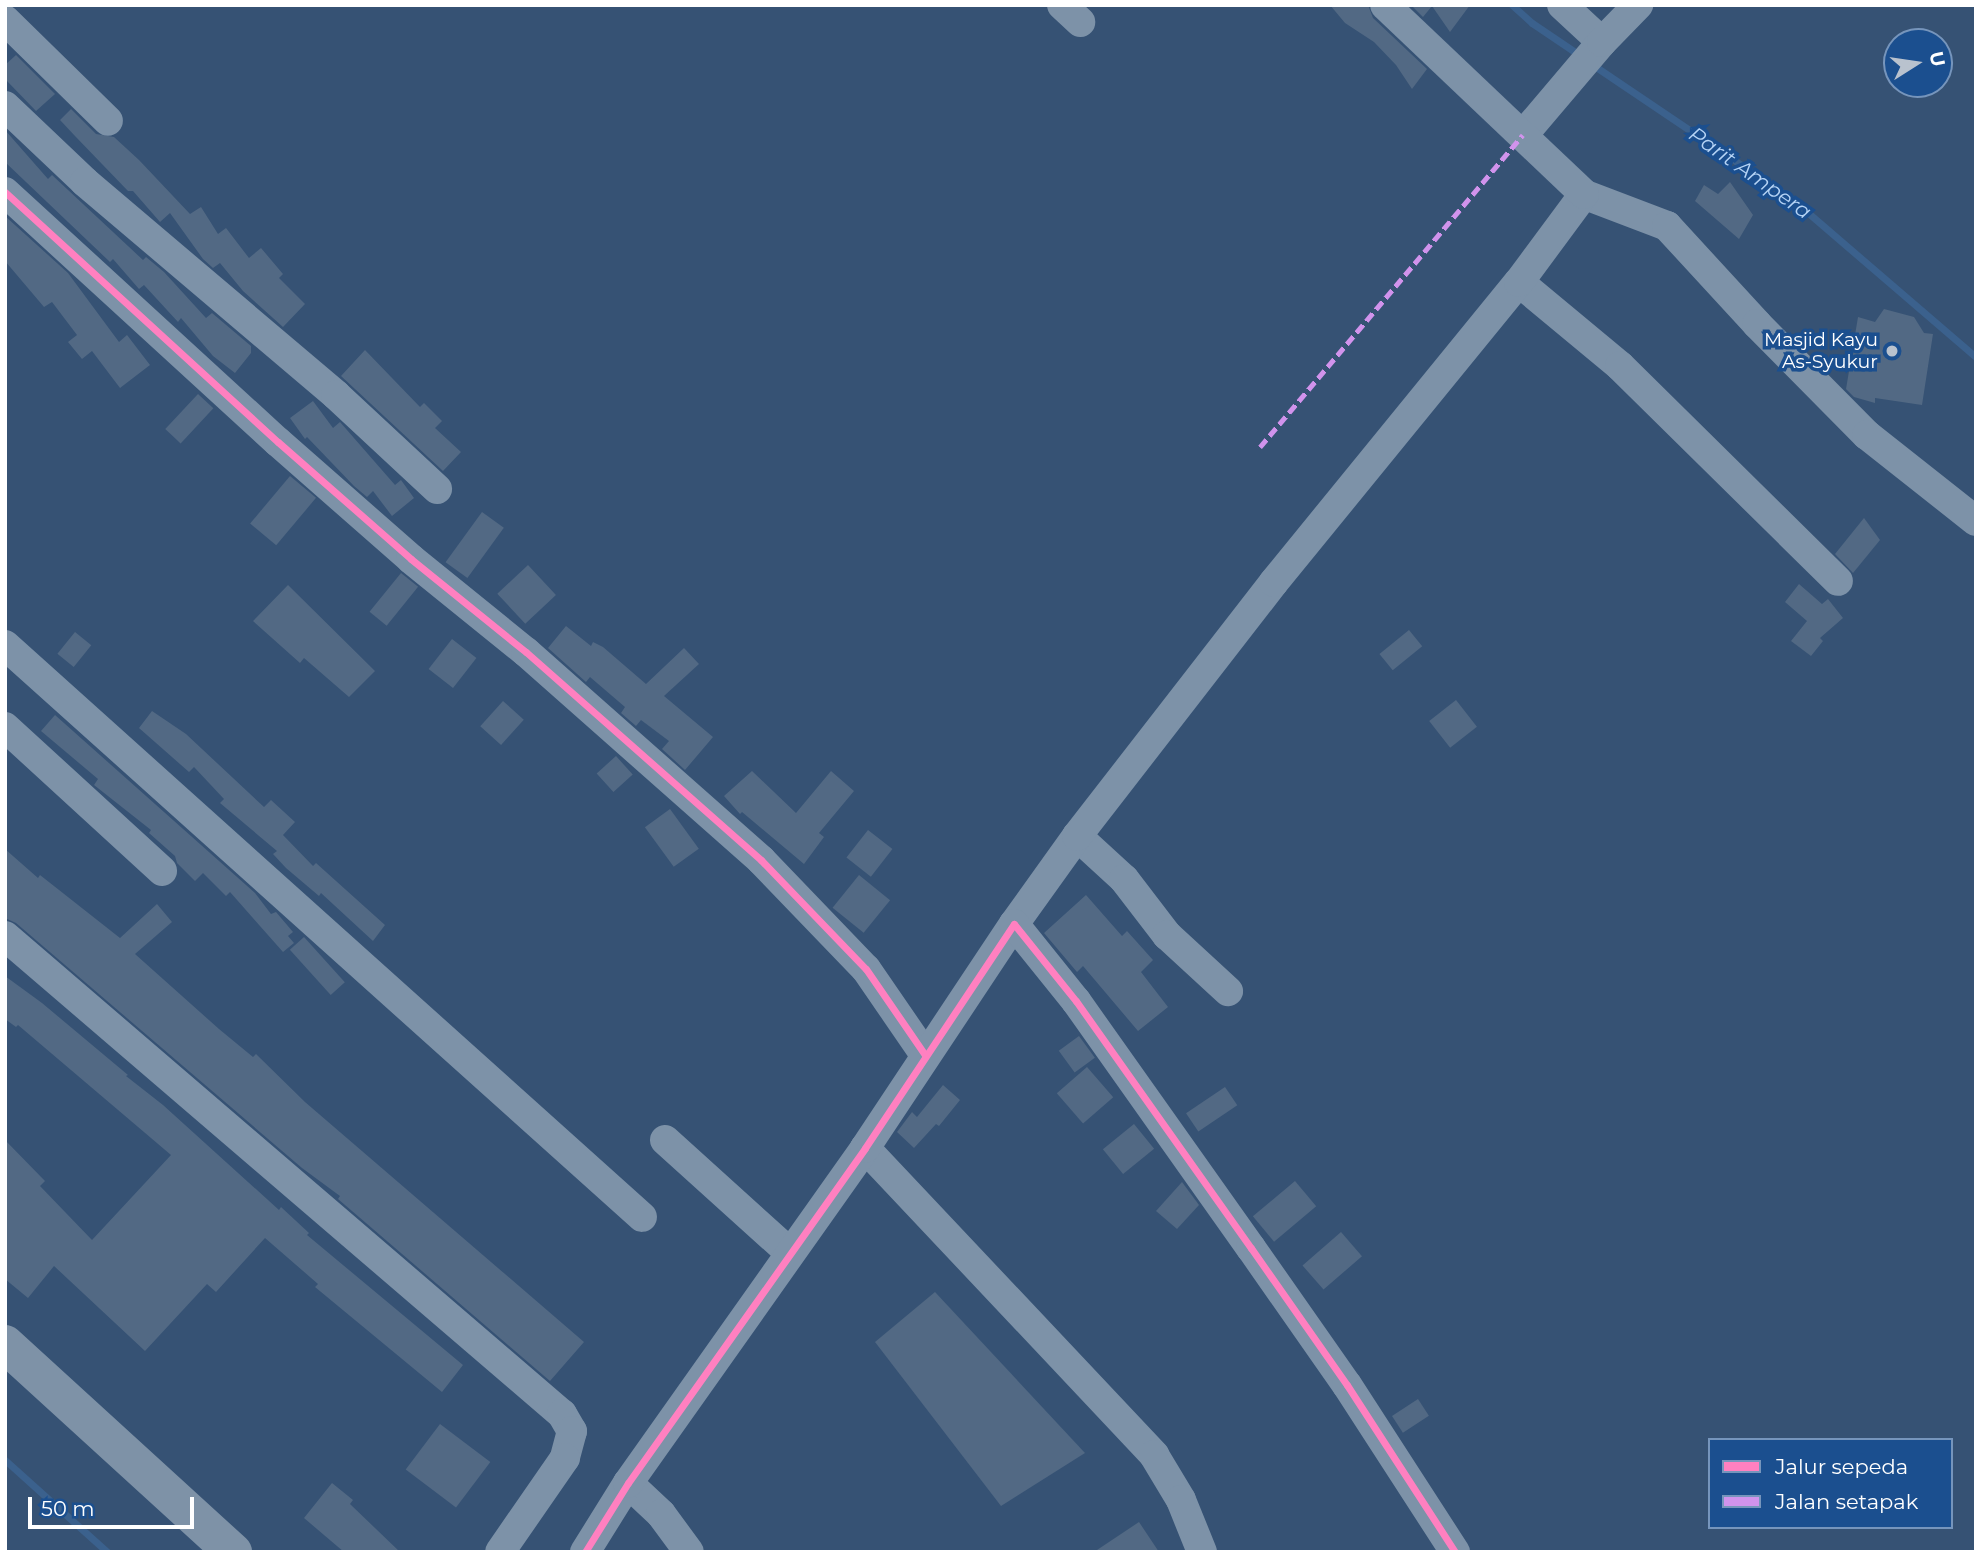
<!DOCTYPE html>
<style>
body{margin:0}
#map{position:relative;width:1981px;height:1557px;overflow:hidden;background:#365274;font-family:Montserrat,sans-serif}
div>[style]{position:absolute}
.stream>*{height:7px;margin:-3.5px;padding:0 3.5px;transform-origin:3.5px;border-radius:3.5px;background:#3b618d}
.building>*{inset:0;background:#526984;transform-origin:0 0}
.minor>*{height:30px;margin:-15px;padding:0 15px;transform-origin:15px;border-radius:15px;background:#7d92a8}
.highway>*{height:38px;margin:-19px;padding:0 19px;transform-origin:19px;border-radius:19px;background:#7e92a7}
.quiet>*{height:5px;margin-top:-2.5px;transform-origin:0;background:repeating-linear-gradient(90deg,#d193ec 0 10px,transparent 0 15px)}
.cycleway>*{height:7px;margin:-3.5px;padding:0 3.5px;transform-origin:3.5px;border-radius:3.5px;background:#ff80c0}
.dots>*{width:19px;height:19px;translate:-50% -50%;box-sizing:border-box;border:4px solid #1b4f8f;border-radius:50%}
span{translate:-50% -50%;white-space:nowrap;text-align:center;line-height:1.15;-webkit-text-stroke:7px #1b4f8f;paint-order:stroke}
.poi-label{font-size:19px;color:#fff}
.right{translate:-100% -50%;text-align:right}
.water-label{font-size:21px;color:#b5d3f5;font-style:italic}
.frame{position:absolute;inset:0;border:7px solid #fff;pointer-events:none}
.legend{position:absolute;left:1708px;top:1438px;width:245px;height:91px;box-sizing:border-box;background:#1b4f8f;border:2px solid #7695bc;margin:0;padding:9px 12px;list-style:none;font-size:21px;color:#fff}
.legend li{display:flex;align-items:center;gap:14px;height:35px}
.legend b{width:35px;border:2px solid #7695bc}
.north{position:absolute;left:1883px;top:28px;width:70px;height:70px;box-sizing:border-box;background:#1b4f8f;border:2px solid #7695bc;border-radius:50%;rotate:78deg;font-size:19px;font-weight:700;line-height:28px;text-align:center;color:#fff}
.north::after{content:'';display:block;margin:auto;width:24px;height:32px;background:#b9c2ce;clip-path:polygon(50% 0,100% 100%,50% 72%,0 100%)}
.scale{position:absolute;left:28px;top:1497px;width:166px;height:32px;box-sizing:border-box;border:4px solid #fff;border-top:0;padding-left:9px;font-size:21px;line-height:24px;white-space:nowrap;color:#fff;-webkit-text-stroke:5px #1b4f8f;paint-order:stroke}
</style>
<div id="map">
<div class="stream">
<div style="left:1512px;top:5px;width:27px;rotate:42deg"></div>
<div style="left:1532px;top:23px;width:59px;rotate:34deg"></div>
<div style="left:1593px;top:65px;width:240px;rotate:34deg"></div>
<div style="left:1792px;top:199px;width:243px;rotate:40.7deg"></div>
<div style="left:5px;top:1460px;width:137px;rotate:42deg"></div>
</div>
<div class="building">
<div style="clip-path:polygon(1330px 5px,1368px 5px,1373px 18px,1427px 69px,1412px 89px,1396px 65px,1374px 42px,1345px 23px)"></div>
<div style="clip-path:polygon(1411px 5px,1470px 5px,1450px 32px,1432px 6px,1423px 17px)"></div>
<div style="clip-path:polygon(16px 55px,55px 94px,36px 111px,5px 79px,5px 65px)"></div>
<div style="clip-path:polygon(71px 109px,96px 134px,114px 137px,139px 160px,190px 214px,201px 207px,218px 234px,226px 228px,249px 258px,261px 248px,283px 274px,279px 278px,305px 304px,283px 327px,243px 291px,220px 263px,213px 268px,203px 259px,170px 213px,160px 222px,133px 191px,128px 191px,75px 136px,60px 120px)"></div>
<div style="clip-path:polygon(5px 130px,48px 179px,52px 175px,143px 260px,146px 257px,164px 272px,206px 318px,212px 313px,251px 346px,251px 353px,235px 373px,213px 356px,181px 318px,178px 322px,144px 285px,139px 289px,113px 259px,110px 262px,5px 162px)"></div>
<div style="clip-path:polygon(1730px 182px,1753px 215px,1739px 239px,1695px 201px,1704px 185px,1718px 194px)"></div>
<div style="clip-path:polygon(5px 216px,68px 273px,119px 342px,127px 335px,150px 365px,120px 388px,92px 351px,82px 359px,68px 342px,77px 335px,52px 302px,44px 307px,5px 261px)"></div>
<div style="clip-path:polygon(1884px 309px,1914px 317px,1924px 333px,1933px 334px,1922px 405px,1875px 398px,1875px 403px,1854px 397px,1846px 389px,1858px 317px,1875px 322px)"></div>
<div style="clip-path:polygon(365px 350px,420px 407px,424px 403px,442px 421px,435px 428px,461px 452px,443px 471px,341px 376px)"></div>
<div style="left:198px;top:394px;width:21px;height:48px;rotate:43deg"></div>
<div style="clip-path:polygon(313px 401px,333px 428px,340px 422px,395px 485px,401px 480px,414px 498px,392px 516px,373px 491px,367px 497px,354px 486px,307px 437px,305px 439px,290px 418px)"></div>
<div style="left:290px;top:476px;width:34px;height:62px;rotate:40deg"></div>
<div style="left:482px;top:512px;width:27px;height:62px;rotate:36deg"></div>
<div style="clip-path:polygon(1864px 518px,1880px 540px,1853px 573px,1835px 554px)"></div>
<div style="left:528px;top:565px;width:41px;height:42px;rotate:47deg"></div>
<div style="left:401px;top:573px;width:22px;height:50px;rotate:39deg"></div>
<div style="clip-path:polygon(1799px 584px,1822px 604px,1828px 599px,1843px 618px,1820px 638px,1823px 641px,1811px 656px,1791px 641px,1807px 621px,1785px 602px)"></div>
<div style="clip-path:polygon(288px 585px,375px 671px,349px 697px,304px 658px,300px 663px,253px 621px)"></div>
<div style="clip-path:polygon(566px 626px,591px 646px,593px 642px,603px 647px,646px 684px,684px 648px,699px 664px,664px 696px,713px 737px,685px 770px,662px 749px,669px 741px,641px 720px,636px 726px,621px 713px,625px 707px,590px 677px,586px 682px,548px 648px)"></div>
<div style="left:1409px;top:630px;width:21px;height:38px;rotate:51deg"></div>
<div style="left:75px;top:632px;width:21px;height:28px;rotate:39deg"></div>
<div style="left:452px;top:639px;width:31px;height:38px;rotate:38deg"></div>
<div style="left:1456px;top:700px;width:34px;height:34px;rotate:52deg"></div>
<div style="left:503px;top:701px;width:28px;height:34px;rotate:42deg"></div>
<div style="clip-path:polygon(152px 711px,186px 734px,264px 807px,271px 800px,295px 822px,283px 835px,313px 866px,316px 863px,385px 925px,373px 941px,321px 893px,319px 896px,286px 868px,273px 854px,277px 851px,220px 803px,224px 799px,194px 767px,189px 772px,139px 728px)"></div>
<div style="clip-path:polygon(55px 715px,255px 893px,271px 914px,276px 912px,293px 932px,288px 936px,294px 943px,283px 952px,230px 892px,226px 896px,203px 873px,195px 881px,177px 863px,175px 856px,149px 833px,151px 830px,94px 785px,98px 779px,41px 731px)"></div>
<div style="left:616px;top:756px;width:25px;height:26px;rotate:48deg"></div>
<div style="clip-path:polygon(752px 771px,796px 813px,831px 771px,854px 791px,819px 833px,824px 837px,804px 864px,742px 812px,740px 814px,724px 796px)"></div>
<div style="left:670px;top:809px;width:49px;height:31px;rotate:54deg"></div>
<div style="left:868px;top:830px;width:31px;height:35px;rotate:38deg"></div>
<div style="clip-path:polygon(5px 849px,38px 878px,40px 875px,120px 938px,157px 904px,172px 922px,135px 954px,219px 1029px,253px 1057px,256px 1054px,305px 1102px,584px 1342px,550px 1381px,338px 1199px,340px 1196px,302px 1168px,16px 923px,5px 918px)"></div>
<div style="left:859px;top:875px;width:40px;height:42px;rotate:39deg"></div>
<div style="clip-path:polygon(1086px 895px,1122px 936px,1127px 931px,1153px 960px,1141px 972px,1168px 1007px,1138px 1031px,1083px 966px,1077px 972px,1044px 933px)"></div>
<div style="left:304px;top:937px;width:61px;height:19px;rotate:48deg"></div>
<div style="clip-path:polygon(5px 976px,42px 1003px,128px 1075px,126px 1076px,163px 1105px,279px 1210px,281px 1207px,309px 1233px,307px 1235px,463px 1365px,442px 1392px,315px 1287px,318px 1284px,265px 1238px,216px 1292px,207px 1284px,145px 1351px,54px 1266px,28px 1298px,5px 1279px,5px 1140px,45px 1181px,40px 1186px,92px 1240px,171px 1155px,18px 1025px,16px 1027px,5px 1019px)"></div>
<div style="left:1079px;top:1036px;width:27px;height:25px;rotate:54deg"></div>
<div style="left:1087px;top:1067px;width:40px;height:40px;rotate:49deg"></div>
<div style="clip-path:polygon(943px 1085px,960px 1100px,939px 1126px,936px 1124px,914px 1148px,897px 1132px,912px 1112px,917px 1117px)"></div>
<div style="left:1225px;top:1087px;width:22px;height:47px;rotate:56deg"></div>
<div style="left:1134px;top:1124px;width:32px;height:40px;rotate:51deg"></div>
<div style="left:1295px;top:1181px;width:33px;height:55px;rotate:50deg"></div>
<div style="clip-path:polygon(1182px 1182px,1199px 1205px,1177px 1229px,1156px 1211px)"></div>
<div style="left:1341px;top:1232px;width:32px;height:51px;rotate:49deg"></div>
<div style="clip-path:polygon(935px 1292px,1085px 1453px,1001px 1506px,875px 1342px)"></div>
<div style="left:1418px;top:1399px;width:20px;height:31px;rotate:57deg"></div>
<div style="left:440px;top:1424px;width:63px;height:57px;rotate:37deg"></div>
<div style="clip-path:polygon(332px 1483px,353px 1500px,350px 1504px,400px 1552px,344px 1552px,304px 1518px)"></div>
<div style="clip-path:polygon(1139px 1522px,1159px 1552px,1094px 1552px)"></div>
</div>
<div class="minor">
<div style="left:1062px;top:5px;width:25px;rotate:43deg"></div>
<div style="left:1562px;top:5px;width:54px;rotate:42.8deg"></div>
<div style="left:5px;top:20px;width:144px;rotate:44.4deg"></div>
<div style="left:5px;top:106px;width:110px;rotate:43.5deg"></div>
<div style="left:85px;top:182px;width:329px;rotate:40.3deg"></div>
<div style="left:336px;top:395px;width:138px;rotate:42.9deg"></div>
<div style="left:1523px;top:135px;width:122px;rotate:-49.7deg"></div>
<div style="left:1602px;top:42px;width:52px;rotate:-45.8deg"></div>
<div style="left:5px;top:192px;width:370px;rotate:42.5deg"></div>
<div style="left:278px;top:442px;width:177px;rotate:41.3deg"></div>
<div style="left:411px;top:559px;width:148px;rotate:39deg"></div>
<div style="left:526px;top:652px;width:314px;rotate:41.5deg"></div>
<div style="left:761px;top:860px;width:151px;rotate:46.1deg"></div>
<div style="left:866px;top:969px;width:104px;rotate:55.5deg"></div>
<div style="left:1583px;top:194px;width:90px;rotate:20.9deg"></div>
<div style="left:1667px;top:226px;width:133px;rotate:47.4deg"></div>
<div style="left:1757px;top:324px;width:156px;rotate:45.3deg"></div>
<div style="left:1867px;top:435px;width:139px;rotate:38.3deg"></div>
<div style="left:1519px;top:282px;width:131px;rotate:39.7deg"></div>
<div style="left:1620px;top:366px;width:306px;rotate:44.6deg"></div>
<div style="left:5px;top:645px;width:856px;rotate:41.92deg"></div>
<div style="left:5px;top:727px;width:213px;rotate:42.5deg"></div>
<div style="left:1077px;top:836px;width:64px;rotate:42.5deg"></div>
<div style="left:1124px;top:879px;width:71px;rotate:52.5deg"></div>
<div style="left:1167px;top:935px;width:83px;rotate:42.6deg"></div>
<div style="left:1014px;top:924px;width:108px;rotate:-54.4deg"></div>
<div style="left:1077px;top:836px;width:321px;rotate:-52.2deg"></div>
<div style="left:1274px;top:582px;width:387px;rotate:-50.8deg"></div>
<div style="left:1519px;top:282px;width:109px;rotate:-53.5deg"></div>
<div style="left:1584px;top:194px;width:274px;rotate:-136.5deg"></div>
<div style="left:5px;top:936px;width:734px;rotate:40.64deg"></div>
<div style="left:562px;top:1414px;width:20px;rotate:60deg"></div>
<div style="left:572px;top:1431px;width:28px;rotate:105deg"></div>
<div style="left:565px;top:1458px;width:114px;rotate:124.7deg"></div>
<div style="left:665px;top:1140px;width:167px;rotate:42.1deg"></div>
<div style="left:865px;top:1148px;width:422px;rotate:46.7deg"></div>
<div style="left:1154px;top:1455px;width:52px;rotate:59deg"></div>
<div style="left:1181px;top:1500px;width:56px;rotate:68deg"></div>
<div style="left:628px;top:1483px;width:45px;rotate:43.2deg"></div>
<div style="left:661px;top:1514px;width:47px;rotate:53.6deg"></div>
<div style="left:585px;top:1552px;width:81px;rotate:-58.1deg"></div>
<div style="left:628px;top:1483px;width:410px;rotate:-54.7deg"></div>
<div style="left:865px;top:1148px;width:269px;rotate:-56.4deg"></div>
<div style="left:1014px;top:924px;width:99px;rotate:51.2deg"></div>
<div style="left:1076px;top:1001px;width:303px;rotate:54.7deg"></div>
<div style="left:1251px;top:1248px;width:167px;rotate:55deg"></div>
<div style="left:1347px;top:1385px;width:199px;rotate:57.1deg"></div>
</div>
<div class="highway">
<div style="left:5px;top:1344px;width:309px;rotate:42.4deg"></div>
</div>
<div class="quiet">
<div style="left:1260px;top:447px;width:408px;rotate:-49.9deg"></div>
</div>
<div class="cycleway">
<div style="left:5px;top:192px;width:370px;rotate:42.5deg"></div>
<div style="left:278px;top:442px;width:177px;rotate:41.3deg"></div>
<div style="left:411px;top:559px;width:148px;rotate:39deg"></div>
<div style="left:526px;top:652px;width:314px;rotate:41.5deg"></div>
<div style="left:761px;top:860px;width:151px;rotate:46.1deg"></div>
<div style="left:866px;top:969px;width:104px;rotate:55.5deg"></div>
<div style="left:585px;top:1552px;width:81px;rotate:-58.1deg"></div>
<div style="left:628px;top:1483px;width:410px;rotate:-54.7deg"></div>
<div style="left:865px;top:1148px;width:269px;rotate:-56.4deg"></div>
<div style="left:1014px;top:924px;width:99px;rotate:51.2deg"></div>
<div style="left:1076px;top:1001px;width:303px;rotate:54.7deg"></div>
<div style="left:1251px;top:1248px;width:167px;rotate:55deg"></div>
<div style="left:1347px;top:1385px;width:199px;rotate:57.1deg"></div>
</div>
<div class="dots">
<div style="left:1892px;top:351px;background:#b9c2ce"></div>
</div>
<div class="poi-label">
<span class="right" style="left:1878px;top:351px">Masjid Kayu<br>As-Syukur</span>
</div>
<div class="water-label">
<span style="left:1750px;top:173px;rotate:35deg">Parit Ampera</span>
</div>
<div class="frame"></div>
<ul class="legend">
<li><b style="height:9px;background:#ff80c0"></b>Jalur sepeda</li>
<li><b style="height:9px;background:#d193ec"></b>Jalan setapak</li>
</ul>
<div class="north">U</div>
<div class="scale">50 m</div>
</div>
